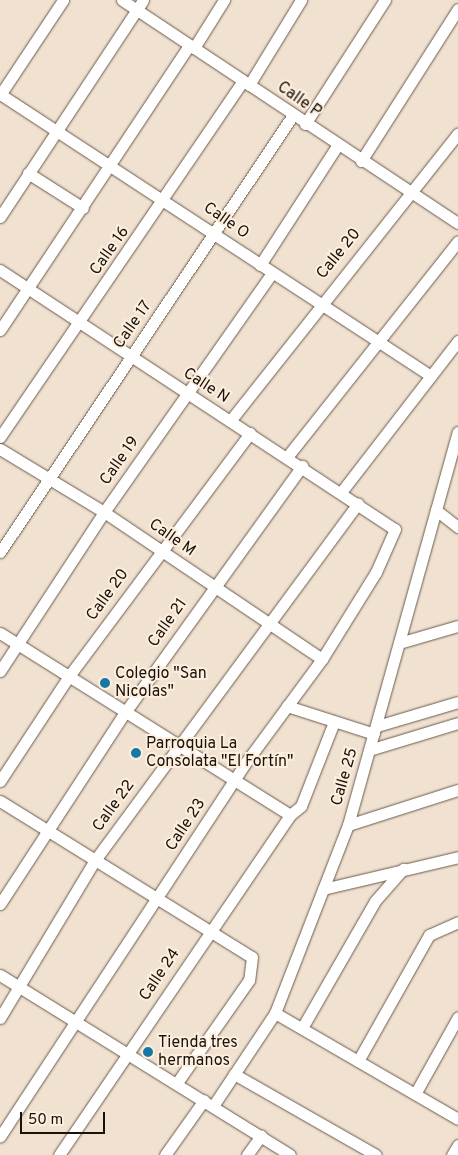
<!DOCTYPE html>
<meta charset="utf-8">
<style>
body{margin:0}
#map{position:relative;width:458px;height:1155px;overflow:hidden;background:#f1e1d0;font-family:Overpass,sans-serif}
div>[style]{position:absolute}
.roads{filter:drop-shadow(0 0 1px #695b4c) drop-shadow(0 0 1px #695b4c)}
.minor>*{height:11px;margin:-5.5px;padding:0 5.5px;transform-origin:5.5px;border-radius:5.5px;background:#fff}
.dots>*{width:14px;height:14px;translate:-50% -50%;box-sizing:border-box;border:2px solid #feeedd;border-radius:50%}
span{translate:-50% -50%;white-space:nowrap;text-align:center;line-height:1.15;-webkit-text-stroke:4px #feeedd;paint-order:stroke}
.street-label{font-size:16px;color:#17120c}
.poi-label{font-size:16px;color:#17120c}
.left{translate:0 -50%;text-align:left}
.scale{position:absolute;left:20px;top:1112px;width:85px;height:22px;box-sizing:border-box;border:2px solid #17120c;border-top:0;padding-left:6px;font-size:15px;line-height:18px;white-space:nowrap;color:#17120c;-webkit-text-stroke:4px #feeedd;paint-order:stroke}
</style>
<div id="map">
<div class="roads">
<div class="minor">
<div style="left:122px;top:0;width:403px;rotate:33.6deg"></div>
<div style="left:194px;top:48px;width:57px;rotate:-58deg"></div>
<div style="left:249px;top:85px;width:100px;rotate:-58.5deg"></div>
<div style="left:0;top:94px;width:515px;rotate:33.2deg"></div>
<div style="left:0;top:95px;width:114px;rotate:-56.4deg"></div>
<div style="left:305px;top:124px;width:148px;rotate:-57.2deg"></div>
<div style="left:361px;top:161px;width:180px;rotate:-57.5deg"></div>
<div style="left:28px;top:173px;width:65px;rotate:32.5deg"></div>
<div style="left:0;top:217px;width:260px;rotate:-56.6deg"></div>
<div style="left:260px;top:265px;width:142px;rotate:-57.1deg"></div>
<div style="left:0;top:270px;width:472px;rotate:33.3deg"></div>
<div style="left:395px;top:529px;width:47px;rotate:113.8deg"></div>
<div style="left:376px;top:572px;width:102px;rotate:121.8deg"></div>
<div style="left:322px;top:659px;width:128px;rotate:126.4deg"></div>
<div style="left:246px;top:762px;width:448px;rotate:123.3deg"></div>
<div style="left:0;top:330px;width:342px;rotate:-56.4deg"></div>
<div style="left:230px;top:421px;width:367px;rotate:-51.6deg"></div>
<div style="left:0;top:437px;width:431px;rotate:-55.7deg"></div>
<div style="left:0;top:449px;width:122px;rotate:31.2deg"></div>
<div style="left:104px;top:512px;width:263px;rotate:34deg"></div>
<div style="left:287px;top:457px;width:275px;rotate:-51.6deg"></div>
<div style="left:342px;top:491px;width:190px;rotate:-52.3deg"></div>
<div style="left:436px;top:510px;width:28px;rotate:38deg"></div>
<div style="left:0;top:552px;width:526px;rotate:-56.16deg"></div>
<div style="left:0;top:633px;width:342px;rotate:32.1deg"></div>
<div style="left:399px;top:643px;width:61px;rotate:-16.1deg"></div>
<div style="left:0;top:671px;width:190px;rotate:-56.8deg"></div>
<div style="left:104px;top:512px;width:292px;rotate:-54.9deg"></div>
<div style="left:287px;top:706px;width:91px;rotate:17.8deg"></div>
<div style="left:377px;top:726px;width:84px;rotate:-16.5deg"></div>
<div style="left:369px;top:750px;width:93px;rotate:-16.9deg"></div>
<div style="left:0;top:781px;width:126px;rotate:-56.7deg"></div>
<div style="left:69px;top:676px;width:303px;rotate:-53.3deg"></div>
<div style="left:0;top:801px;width:296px;rotate:31.8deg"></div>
<div style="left:252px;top:957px;width:23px;rotate:97deg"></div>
<div style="left:249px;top:980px;width:126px;rotate:125deg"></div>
<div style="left:290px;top:815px;width:14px;rotate:-39deg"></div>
<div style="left:301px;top:806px;width:90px;rotate:-68.6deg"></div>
<div style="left:348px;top:825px;width:115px;rotate:-17.7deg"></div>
<div style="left:323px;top:889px;width:139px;rotate:-13.3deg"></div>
<div style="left:0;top:904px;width:230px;rotate:-56.9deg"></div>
<div style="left:126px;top:711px;width:302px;rotate:-54.3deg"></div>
<div style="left:0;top:975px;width:341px;rotate:31.8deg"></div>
<div style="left:275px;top:1013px;width:211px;rotate:30.1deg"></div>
<div style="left:0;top:1018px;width:184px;rotate:-59deg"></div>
<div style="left:95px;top:860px;width:443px;rotate:-53.6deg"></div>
<div style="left:302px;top:1028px;width:146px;rotate:-60.1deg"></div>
<div style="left:375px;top:901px;width:43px;rotate:-48.8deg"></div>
<div style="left:358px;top:1061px;width:145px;rotate:-60.6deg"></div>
<div style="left:429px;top:935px;width:32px;rotate:-24deg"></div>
<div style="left:234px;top:1074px;width:163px;rotate:29.7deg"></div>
<div style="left:415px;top:1094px;width:88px;rotate:-60.8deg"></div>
<div style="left:213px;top:1106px;width:112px;rotate:-56.3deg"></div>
<div style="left:275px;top:1013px;width:202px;rotate:-68.8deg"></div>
<div style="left:348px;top:825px;width:408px;rotate:-74.4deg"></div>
<div style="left:59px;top:1155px;width:411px;rotate:-55.8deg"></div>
<div style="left:165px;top:1155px;width:67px;rotate:-54.7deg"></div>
<div style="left:247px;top:1155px;width:24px;rotate:-54deg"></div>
<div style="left:452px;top:1155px;width:12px;rotate:-59deg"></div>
</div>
</div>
<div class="dots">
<div style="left:105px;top:683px;background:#1778a5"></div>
<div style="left:136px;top:753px;background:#1778a5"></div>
<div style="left:148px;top:1052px;background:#1778a5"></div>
</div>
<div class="street-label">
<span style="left:299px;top:100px;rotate:35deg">Calle P</span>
<span style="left:226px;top:221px;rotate:35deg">Calle O</span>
<span style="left:110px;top:251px;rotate:-55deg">Calle 16</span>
<span style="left:339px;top:254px;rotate:-51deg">Calle 20</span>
<span style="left:133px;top:325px;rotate:-55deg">Calle 17</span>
<span style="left:206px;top:386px;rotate:33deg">Calle N</span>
<span style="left:120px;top:461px;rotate:-55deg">Calle 19</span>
<span style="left:172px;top:538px;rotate:35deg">Calle M</span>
<span style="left:108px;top:595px;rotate:-54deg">Calle 20</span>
<span style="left:168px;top:623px;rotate:-55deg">Calle 21</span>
<span style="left:345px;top:777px;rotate:-74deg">Calle 25</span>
<span style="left:114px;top:806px;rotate:-54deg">Calle 22</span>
<span style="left:186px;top:825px;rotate:-57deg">Calle 23</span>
<span style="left:160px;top:975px;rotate:-56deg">Calle 24</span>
</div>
<div class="poi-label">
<span class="left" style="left:115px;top:683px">Colegio "San<br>Nicolas"</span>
<span class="left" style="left:146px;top:753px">Parroquia La<br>Consolata "El Fortín"</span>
<span class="left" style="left:158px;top:1052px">Tienda tres<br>hermanos</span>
</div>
<div class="scale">50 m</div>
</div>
